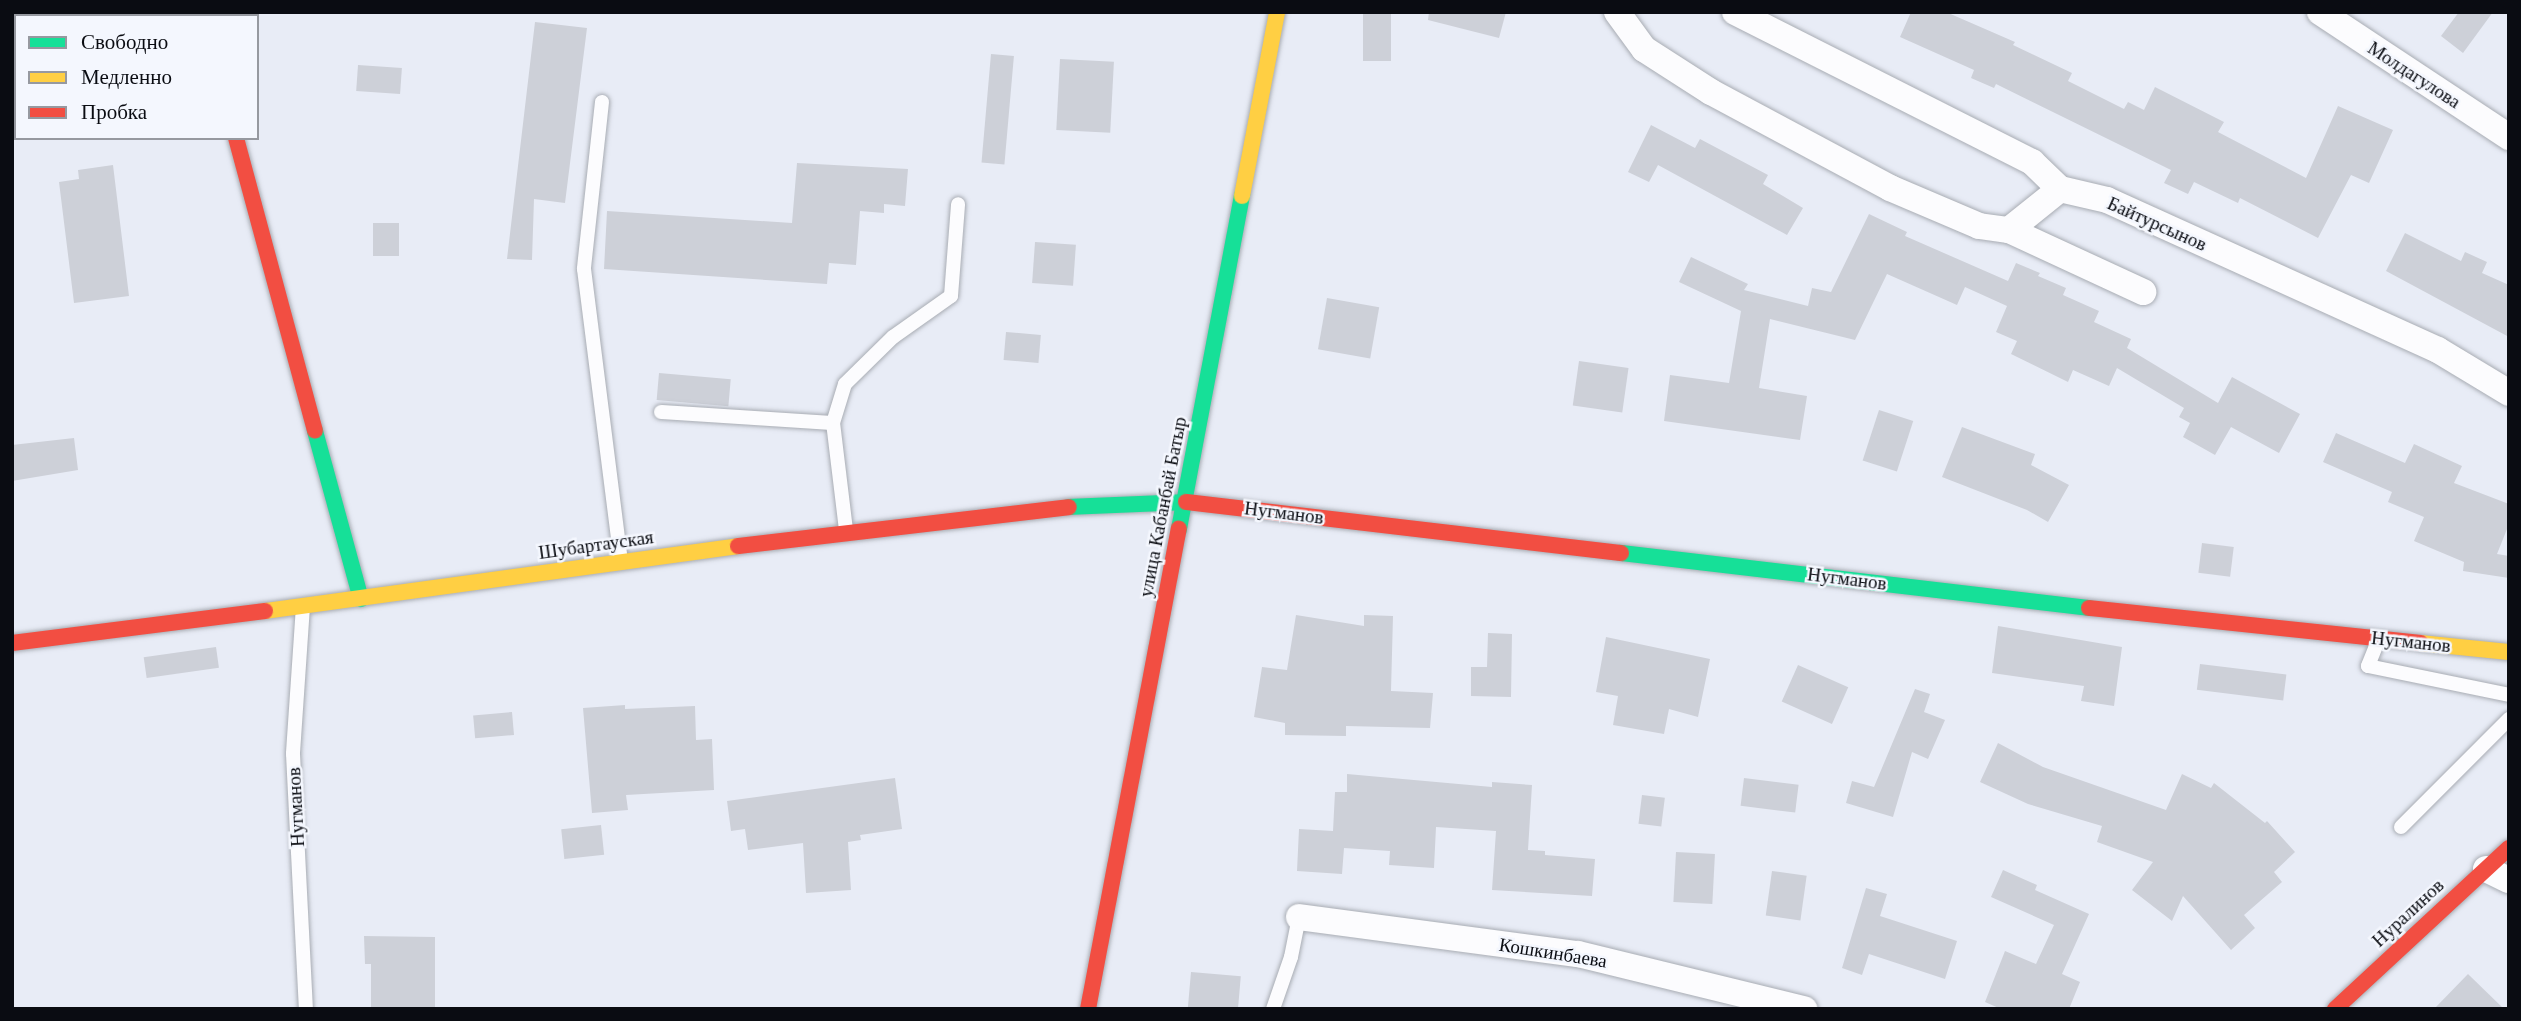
<!DOCTYPE html>
<meta charset="utf-8">
<style>
body{margin:0}
#map{position:relative;width:2521px;height:1021px;overflow:hidden;background:#e8ecf6;font-family:Georgia,serif}
div>[style]{position:absolute}
.building>*{inset:0;background:#cdd0d8;transform-origin:0 0}
.roads{filter:drop-shadow(0 0 2px #a8acb3) drop-shadow(0 0 2px #a8acb3)}
.lane>*{height:14px;margin:-7px;padding:0 7px;transform-origin:7px;border-radius:7px;background:#fcfcfe}
.street>*{height:26px;margin:-13px;padding:0 13px;transform-origin:13px;border-radius:13px;background:#fcfcfe}
.fast>*{height:16px;margin:-8px;padding:0 8px;transform-origin:8px;border-radius:8px;background:#16e098}
.slow>*{height:16px;margin:-8px;padding:0 8px;transform-origin:8px;border-radius:8px;background:#ffcf43}
.jam>*{height:16px;margin:-8px;padding:0 8px;transform-origin:8px;border-radius:8px;background:#f24e42}
span{translate:-50% -50%;white-space:nowrap;text-align:center;line-height:1.15;-webkit-text-stroke:5px #f4f7fe;paint-order:stroke}
.street-label{font-size:19px;color:#0a0c12}
.frame{position:absolute;inset:0;border:14px solid #0a0c12;pointer-events:none}
.legend{position:absolute;left:14px;top:14px;width:245px;height:126px;box-sizing:border-box;background:#f4f7fe;border:2px solid #9699a0;margin:0;padding:9px 12px;list-style:none;font-size:21px;color:#0a0c12}
.legend li{display:flex;align-items:center;gap:14px;height:35px}
.legend b{width:35px;border:2px solid #9699a0}
</style>
<div id="map">
<div class="building">
<div style="left:1363px;top:12px;width:28px;height:49px"></div>
<div style="clip-path:polygon(1429px 12px,1506px 12px,1499px 38px,1428px 20px)"></div>
<div style="clip-path:polygon(1911px 12px,1946px 12px,2015px 42px,2013px 45px,2072px 73px,2068px 81px,2124px 109px,2128px 102px,2144px 110px,2155px 87px,2224px 122px,2218px 132px,2306px 178px,2338px 106px,2393px 130px,2369px 183px,2351px 175px,2318px 238px,2240px 198px,2238px 203px,2194px 182px,2188px 194px,2164px 183px,2171px 170px,1996px 84px,1994px 88px,1971px 78px,1974px 70px,1900px 37px)"></div>
<div style="clip-path:polygon(2459px 12px,2493px 12px,2463px 53px,2441px 36px)"></div>
<div style="clip-path:polygon(535px 22px,587px 28px,565px 203px,534px 199px,532px 260px,507px 259px)"></div>
<div style="left:991px;top:54px;width:23px;height:109px;rotate:5deg"></div>
<div style="left:1060px;top:59px;width:54px;height:71px;rotate:3deg"></div>
<div style="left:358px;top:65px;width:44px;height:26px;rotate:4deg"></div>
<div style="clip-path:polygon(1651px 125px,1695px 148px,1700px 139px,1768px 175px,1763px 184px,1803px 208px,1787px 235px,1658px 165px,1649px 182px,1628px 172px)"></div>
<div style="clip-path:polygon(797px 163px,908px 169px,905px 206px,884px 204px,884px 213px,860px 211px,856px 265px,829px 263px,827px 284px,604px 269px,607px 211px,792px 223px)"></div>
<div style="clip-path:polygon(113px 165px,129px 296px,74px 303px,59px 182px,79px 179px,78px 170px)"></div>
<div style="clip-path:polygon(1869px 214px,1907px 232px,1905px 236px,2008px 281px,2016px 263px,2040px 273px,2038px 276px,2066px 288px,2063px 295px,2099px 311px,2094px 322px,2131px 339px,2127px 348px,2218px 403px,2232px 377px,2300px 414px,2279px 453px,2231px 427px,2215px 455px,2183px 437px,2190px 423px,2179px 417px,2184px 408px,2117px 368px,2109px 386px,2073px 370px,2068px 382px,2011px 354px,2017px 341px,1996px 332px,2007px 306px,1965px 287px,1957px 305px,1887px 274px,1855px 340px,1770px 319px,1759px 388px,1807px 396px,1800px 440px,1664px 421px,1670px 375px,1729px 383px,1741px 311px,1679px 282px,1691px 257px,1748px 284px,1744px 290px,1808px 306px,1812px 288px,1831px 292px)"></div>
<div style="left:373px;top:223px;width:26px;height:33px"></div>
<div style="clip-path:polygon(2405px 233px,2461px 261px,2465px 252px,2487px 262px,2482px 273px,2509px 285px,2509px 337px,2386px 271px)"></div>
<div style="left:1035px;top:242px;width:41px;height:41px;rotate:4deg"></div>
<div style="left:1327px;top:298px;width:53px;height:52px;rotate:10deg"></div>
<div style="left:1006px;top:332px;width:35px;height:28px;rotate:5deg"></div>
<div style="left:1579px;top:361px;width:50px;height:45px;rotate:8deg"></div>
<div style="left:659px;top:373px;width:72px;height:27px;rotate:5deg"></div>
<div style="left:1879px;top:410px;width:36px;height:53px;rotate:18deg"></div>
<div style="clip-path:polygon(1962px 427px,2035px 454px,2031px 465px,2069px 485px,2048px 522px,2027px 510px,1942px 477px)"></div>
<div style="clip-path:polygon(2336px 433px,2405px 463px,2414px 444px,2462px 466px,2454px 483px,2509px 504px,2509px 524px,2497px 554px,2509px 556px,2509px 578px,2463px 571px,2464px 562px,2414px 541px,2424px 517px,2388px 502px,2392px 492px,2323px 462px)"></div>
<div style="clip-path:polygon(74px 438px,78px 470px,12px 481px,12px 445px)"></div>
<div style="left:2202px;top:543px;width:32px;height:30px;rotate:7deg"></div>
<div style="clip-path:polygon(1296px 615px,1364px 626px,1364px 615px,1393px 616px,1391px 691px,1433px 693px,1430px 728px,1346px 726px,1346px 736px,1285px 735px,1285px 723px,1254px 717px,1262px 667px,1287px 670px)"></div>
<div style="clip-path:polygon(1998px 626px,2122px 647px,2114px 706px,2081px 701px,2084px 686px,1992px 673px)"></div>
<div style="clip-path:polygon(1488px 633px,1512px 634px,1511px 697px,1471px 696px,1471px 667px,1487px 667px)"></div>
<div style="clip-path:polygon(1606px 637px,1710px 659px,1698px 717px,1669px 709px,1664px 734px,1613px 725px,1618px 696px,1596px 692px)"></div>
<div style="left:216px;top:647px;width:21px;height:73px;rotate:82deg"></div>
<div style="left:2200px;top:664px;width:87px;height:26px;rotate:7deg"></div>
<div style="left:1798px;top:665px;width:55px;height:40px;rotate:24deg"></div>
<div style="clip-path:polygon(1915px 689px,1930px 694px,1924px 712px,1945px 720px,1928px 759px,1912px 752px,1893px 817px,1846px 803px,1852px 781px,1874px 787px)"></div>
<div style="clip-path:polygon(625px 705px,625px 709px,695px 706px,696px 740px,712px 739px,714px 790px,626px 795px,628px 810px,592px 813px,583px 708px)"></div>
<div style="left:512px;top:712px;width:23px;height:39px;rotate:85deg"></div>
<div style="clip-path:polygon(1998px 743px,2043px 767px,2166px 810px,2182px 774px,2211px 788px,2214px 783px,2265px 823px,2267px 821px,2295px 852px,2274px 872px,2282px 882px,2244px 915px,2255px 928px,2231px 950px,2183px 896px,2172px 921px,2132px 890px,2153px 862px,2097px 842px,2102px 826px,2028px 804px,1980px 782px)"></div>
<div style="clip-path:polygon(1347px 774px,1492px 787px,1492px 782px,1532px 785px,1528px 850px,1545px 851px,1545px 855px,1595px 859px,1592px 896px,1492px 890px,1496px 831px,1436px 827px,1434px 868px,1389px 865px,1390px 851px,1344px 848px,1342px 874px,1297px 871px,1299px 829px,1333px 831px,1335px 792px,1347px 792px)"></div>
<div style="clip-path:polygon(895px 778px,902px 829px,860px 835px,861px 840px,848px 842px,851px 890px,806px 893px,803px 843px,748px 850px,745px 829px,731px 831px,727px 801px)"></div>
<div style="left:1744px;top:778px;width:55px;height:28px;rotate:7deg"></div>
<div style="left:1642px;top:795px;width:23px;height:29px;rotate:7deg"></div>
<div style="left:601px;top:825px;width:30px;height:40px;rotate:84deg"></div>
<div style="left:1676px;top:852px;width:39px;height:50px;rotate:3deg"></div>
<div style="clip-path:polygon(2003px 870px,2037px 885px,2035px 890px,2089px 914px,2062px 974px,2080px 982px,2069px 1009px,2001px 1009px,1985px 1002px,2005px 951px,2036px 964px,2054px 925px,1991px 897px)"></div>
<div style="left:1772px;top:871px;width:35px;height:45px;rotate:8deg"></div>
<div style="clip-path:polygon(1866px 888px,1887px 894px,1880px 916px,1957px 941px,1945px 979px,1869px 954px,1862px 975px,1842px 968px)"></div>
<div style="clip-path:polygon(364px 936px,435px 937px,435px 1009px,371px 1009px,371px 964px,365px 964px)"></div>
<div style="left:1191px;top:972px;width:50px;height:37px;rotate:5deg"></div>
<div style="clip-path:polygon(2468px 974px,2504px 1009px,2434px 1009px)"></div>
</div>
<div class="roads">
<div class="lane">
<div style="left:602px;top:102px;width:168px;rotate:96.2deg"></div>
<div style="left:584px;top:269px;width:294px;rotate:82.8deg"></div>
<div style="left:661px;top:412px;width:172px;rotate:3.7deg"></div>
<div style="left:846px;top:530px;width:108px;rotate:-96.9deg"></div>
<div style="left:833px;top:423px;width:41px;rotate:-72.9deg"></div>
<div style="left:845px;top:384px;width:67px;rotate:-44.4deg"></div>
<div style="left:893px;top:337px;width:71px;rotate:-35.3deg"></div>
<div style="left:951px;top:296px;width:92px;rotate:-85.6deg"></div>
<div style="left:303px;top:606px;width:148px;rotate:93.9deg"></div>
<div style="left:293px;top:754px;width:255px;rotate:87.1deg"></div>
<div style="left:2378px;top:641px;width:27px;rotate:112deg"></div>
<div style="left:2368px;top:666px;width:144px;rotate:11.6deg"></div>
<div style="left:2401px;top:827px;width:153px;rotate:-45deg"></div>
<div style="left:1273px;top:1009px;width:55px;rotate:-70.9deg"></div>
<div style="left:1291px;top:957px;width:41px;rotate:-78.7deg"></div>
</div>
<div class="street">
<div style="left:1617px;top:12px;width:46px;rotate:53.9deg"></div>
<div style="left:1644px;top:49px;width:80px;rotate:32.7deg"></div>
<div style="left:1711px;top:92px;width:203px;rotate:28.2deg"></div>
<div style="left:1890px;top:188px;width:97px;rotate:23.1deg"></div>
<div style="left:1979px;top:226px;width:30px;rotate:8deg"></div>
<div style="left:2009px;top:230px;width:65px;rotate:-38.8deg"></div>
<div style="left:1735px;top:12px;width:333px;rotate:26.8deg"></div>
<div style="left:2032px;top:162px;width:39px;rotate:44deg"></div>
<div style="left:2060px;top:189px;width:48px;rotate:13.2deg"></div>
<div style="left:2107px;top:200px;width:363px;rotate:24.4deg"></div>
<div style="left:2438px;top:350px;width:83px;rotate:31.2deg"></div>
<div style="left:2320px;top:12px;width:227px;rotate:33.5deg"></div>
<div style="left:2009px;top:230px;width:148px;rotate:24.8deg"></div>
<div style="left:2486px;top:869px;width:25px;rotate:26deg"></div>
<div style="left:1299px;top:917px;width:281px;rotate:7.6deg"></div>
<div style="left:1578px;top:954px;width:233px;rotate:13.7deg"></div>
</div>
<div class="fast">
<div style="left:202px;top:12px;width:4px;rotate:76deg"></div>
<div style="left:315px;top:431px;width:174px;rotate:74.7deg"></div>
<div style="left:1069px;top:507px;width:117px;rotate:-2.4deg"></div>
<div style="left:1179px;top:529px;width:339px;rotate:-79.3deg"></div>
<div style="left:1621px;top:553px;width:471px;rotate:6.7deg"></div>
</div>
<div class="slow">
<div style="left:1242px;top:196px;width:187px;rotate:-79.2deg"></div>
<div style="left:265px;top:611px;width:477px;rotate:-7.8deg"></div>
<div style="left:2420px;top:643px;width:89px;rotate:5.8deg"></div>
</div>
<div class="jam">
<div style="left:236px;top:138px;width:303px;rotate:74.9deg"></div>
<div style="left:1186px;top:502px;width:438px;rotate:6.7deg"></div>
<div style="left:738px;top:546px;width:333px;rotate:-6.7deg"></div>
<div style="left:2089px;top:608px;width:333px;rotate:6deg"></div>
<div style="left:12px;top:643px;width:255px;rotate:-7.2deg"></div>
<div style="left:1088px;top:1009px;width:489px;rotate:-79.3deg"></div>
<div style="left:2335px;top:1009px;width:237px;rotate:-42.8deg"></div>
</div>
</div>
<div class="street-label">
<span style="left:2414px;top:75px;rotate:33deg">Молдагулова</span>
<span style="left:2157px;top:224px;rotate:24deg">Байтурсынов</span>
<span style="left:1163px;top:507px;rotate:-79deg">улица Кабанбай Батыр</span>
<span style="left:1284px;top:513px;rotate:7deg">Нугманов</span>
<span style="left:596px;top:545px;rotate:-8deg">Шубартауская</span>
<span style="left:1847px;top:579px;rotate:7deg">Нугманов</span>
<span style="left:2411px;top:642px;rotate:6deg">Нугманов</span>
<span style="left:296px;top:807px;rotate:-93deg">Нугманов</span>
<span style="left:2408px;top:913px;rotate:-43deg">Нуралинов</span>
<span style="left:1553px;top:953px;rotate:9deg">Кошкинбаева</span>
</div>
<div class="frame"></div>
<ul class="legend">
<li><b style="height:9px;background:#16e098"></b>Свободно</li>
<li><b style="height:9px;background:#ffcf43"></b>Медленно</li>
<li><b style="height:9px;background:#f24e42"></b>Пробка</li>
</ul>
</div>
